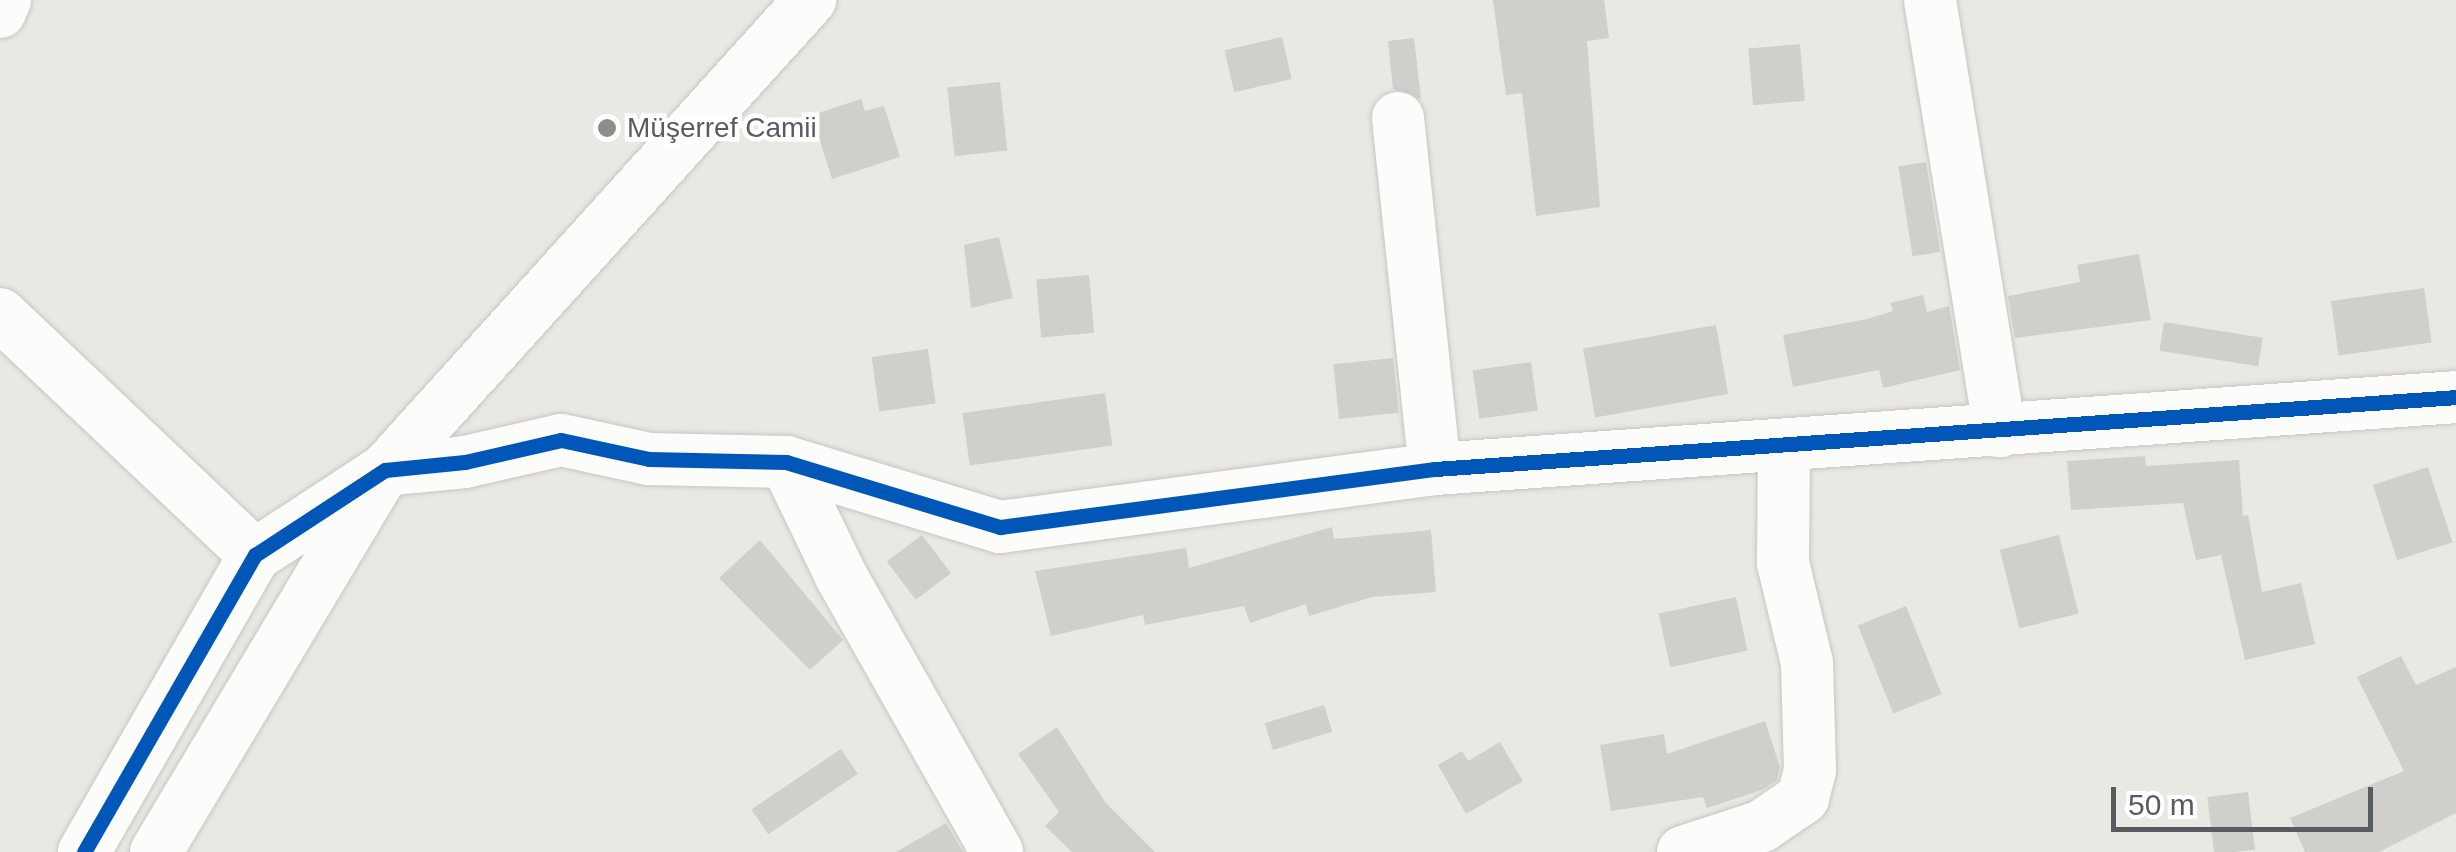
<!DOCTYPE html>
<meta charset="utf-8">
<style>
body{margin:0}
#map{position:relative;width:2456px;height:852px;overflow:hidden;background:#eae8e2;font-family:Helvetica,sans-serif}
div>[style]{position:absolute}
.building>*{inset:0;background:#d1cfcc;transform-origin:0 0}
.roads{filter:drop-shadow(0 0 2px #c6c6c4) drop-shadow(0 0 2px #c6c6c4)}
.minor>*{height:52px;margin:-26px;padding:0 26px;transform-origin:26px;border-radius:26px;background:#fcfcfb}
.cycleway>*{height:15px;margin:-7.5px;padding:0 7.5px;transform-origin:7.5px;border-radius:7.5px;background:#0057b8}
.dots>*{width:28px;height:28px;translate:-50% -50%;box-sizing:border-box;border:5px solid #fff;border-radius:50%}
span{translate:-50% -50%;white-space:nowrap;text-align:center;line-height:1.15;-webkit-text-stroke:9px #fff;paint-order:stroke}
.poi-label{font-size:28px;color:#585c61}
.left{translate:0 -50%;text-align:left}
.scale{position:absolute;left:2111px;top:787px;width:262px;height:45px;box-sizing:border-box;border:5px solid #585c61;border-top:0;padding-left:12px;font-size:30px;line-height:35px;white-space:nowrap;color:#585c61;-webkit-text-stroke:8px #fff;paint-order:stroke}
</style>
<div id="map">
<div class="building">
<div style="clip-path:polygon(1493px 0,1604px 0,1609px 38px,1587px 41px,1600px 207px,1536px 216px,1522px 93px,1506px 95px)"></div>
<div style="left:1282px;top:37px;width:43px;height:59px;rotate:77deg"></div>
<div style="clip-path:polygon(1414px 38px,1421px 99px,1393px 89px,1388px 41px)"></div>
<div style="left:1800px;top:44px;width:57px;height:52px;rotate:85deg"></div>
<div style="left:1000px;top:82px;width:69px;height:53px;rotate:84deg"></div>
<div style="clip-path:polygon(861px 99px,865px 111px,884px 106px,900px 157px,832px 179px,812px 115px)"></div>
<div style="left:1926px;top:162px;width:91px;height:28px;rotate:81deg"></div>
<div style="clip-path:polygon(999px 237px,1013px 298px,971px 308px,964px 245px)"></div>
<div style="clip-path:polygon(2139px 254px,2151px 320px,2015px 338px,2008px 296px,2080px 282px,2077px 265px)"></div>
<div style="left:1089px;top:275px;width:58px;height:53px;rotate:85deg"></div>
<div style="left:2424px;top:288px;width:55px;height:94px;rotate:82deg"></div>
<div style="clip-path:polygon(1923px 295px,1927px 312px,1949px 306px,1960px 370px,1883px 388px,1879px 370px,1793px 387px,1783px 335px,1867px 319px,1893px 311px,1890px 303px)"></div>
<div style="left:2164px;top:322px;width:100px;height:29px;rotate:9deg"></div>
<div style="left:1716px;top:325px;width:70px;height:135px;rotate:80deg"></div>
<div style="left:928px;top:349px;width:55px;height:57px;rotate:82deg"></div>
<div style="left:1393px;top:358px;width:55px;height:60px;rotate:84deg"></div>
<div style="left:1531px;top:362px;width:49px;height:59px;rotate:82deg"></div>
<div style="left:1105px;top:393px;width:53px;height:144px;rotate:82deg"></div>
<div style="clip-path:polygon(2145px 456px,2146px 466px,2239px 460px,2243px 516px,2248px 515px,2262px 592px,2301px 583px,2315px 644px,2245px 660px,2221px 555px,2196px 560px,2183px 503px,2071px 510px,2067px 461px)"></div>
<div style="left:2428px;top:467px;width:79px;height:58px;rotate:72deg"></div>
<div style="clip-path:polygon(1332px 527px,1334px 539px,1431px 530px,1436px 592px,1372px 597px,1309px 616px,1306px 604px,1250px 623px,1244px 606px,1145px 625px,1143px 615px,1051px 636px,1035px 571px,1186px 548px,1189px 568px)"></div>
<div style="left:922px;top:535px;width:48px;height:44px;rotate:53deg"></div>
<div style="left:2059px;top:535px;width:81px;height:61px;rotate:76deg"></div>
<div style="clip-path:polygon(760px 540px,843px 640px,810px 670px,719px 578px)"></div>
<div style="left:1736px;top:597px;width:55px;height:79px;rotate:78deg"></div>
<div style="left:1906px;top:606px;width:95px;height:52px;rotate:68deg"></div>
<div style="clip-path:polygon(2401px 656px,2416px 685px,2456px 667px,2456px 813px,2379px 852px,2305px 852px,2290px 818px,2404px 771px,2357px 677px)"></div>
<div style="left:1324px;top:705px;width:28px;height:62px;rotate:73deg"></div>
<div style="clip-path:polygon(1765px 721px,1780px 767px,1777px 780px,1762px 790px,1707px 808px,1703px 797px,1611px 811px,1600px 745px,1664px 734px,1667px 754px)"></div>
<div style="clip-path:polygon(1057px 727px,1105px 802px,1155px 852px,1072px 852px,1045px 826px,1059px 812px,1018px 754px)"></div>
<div style="clip-path:polygon(1500px 742px,1523px 781px,1466px 814px,1438px 765px,1462px 751px,1468px 761px)"></div>
<div style="left:841px;top:749px;width:30px;height:108px;rotate:56deg"></div>
<div style="left:2248px;top:792px;width:58px;height:41px;rotate:83deg"></div>
<div style="clip-path:polygon(946px 823px,963px 852px,896px 852px)"></div>
</div>
<div class="roads">
<div class="minor">
<div style="left:1930px;top:0;width:437px;rotate:80.8deg"></div>
<div style="left:0;top:12px;width:13px;rotate:-67deg"></div>
<div style="left:1398px;top:118px;width:353px;rotate:84deg"></div>
<div style="left:0;top:314px;width:351px;rotate:43.4deg"></div>
<div style="left:786px;top:462px;width:127px;rotate:64.2deg"></div>
<div style="left:841px;top:576px;width:317px;rotate:60.5deg"></div>
<div style="left:84px;top:852px;width:343px;rotate:-60.1deg"></div>
<div style="left:255px;top:555px;width:155px;rotate:-33.2deg"></div>
<div style="left:385px;top:470px;width:80px;rotate:-5.7deg"></div>
<div style="left:465px;top:462px;width:98px;rotate:-12.9deg"></div>
<div style="left:561px;top:440px;width:90px;rotate:12.2deg"></div>
<div style="left:649px;top:459px;width:137px;rotate:1.3deg"></div>
<div style="left:786px;top:462px;width:224px;rotate:16.9deg"></div>
<div style="left:1000px;top:527px;width:439px;rotate:-7.6deg"></div>
<div style="left:1435px;top:469px;width:1024px;rotate:-4.03deg"></div>
<div style="left:156px;top:852px;width:445px;rotate:-59.1deg"></div>
<div style="left:385px;top:470px;width:634px;rotate:-47.88deg"></div>
<div style="left:1683px;top:852px;width:83px;rotate:-18.2deg"></div>
<div style="left:1762px;top:826px;width:50px;rotate:-34.3deg"></div>
<div style="left:1803px;top:798px;width:29px;rotate:-76deg"></div>
<div style="left:1810px;top:770px;width:107px;rotate:-91.6deg"></div>
<div style="left:1807px;top:663px;width:103px;rotate:-103.5deg"></div>
<div style="left:1783px;top:563px;width:115px;rotate:-89.5deg"></div>
</div>
</div>
<div class="cycleway">
<div style="left:84px;top:852px;width:343px;rotate:-60.1deg"></div>
<div style="left:255px;top:555px;width:155px;rotate:-33.2deg"></div>
<div style="left:385px;top:470px;width:80px;rotate:-5.7deg"></div>
<div style="left:465px;top:462px;width:98px;rotate:-12.9deg"></div>
<div style="left:561px;top:440px;width:90px;rotate:12.2deg"></div>
<div style="left:649px;top:459px;width:137px;rotate:1.3deg"></div>
<div style="left:786px;top:462px;width:224px;rotate:16.9deg"></div>
<div style="left:1000px;top:527px;width:439px;rotate:-7.6deg"></div>
<div style="left:1435px;top:469px;width:1024px;rotate:-4.03deg"></div>
</div>
<div class="dots">
<div style="left:607px;top:128px;background:#8b8d8e"></div>
</div>
<div class="poi-label">
<span class="left" style="left:627px;top:128px">Müşerref Camii</span>
</div>
<div class="scale">50 m</div>
</div>
